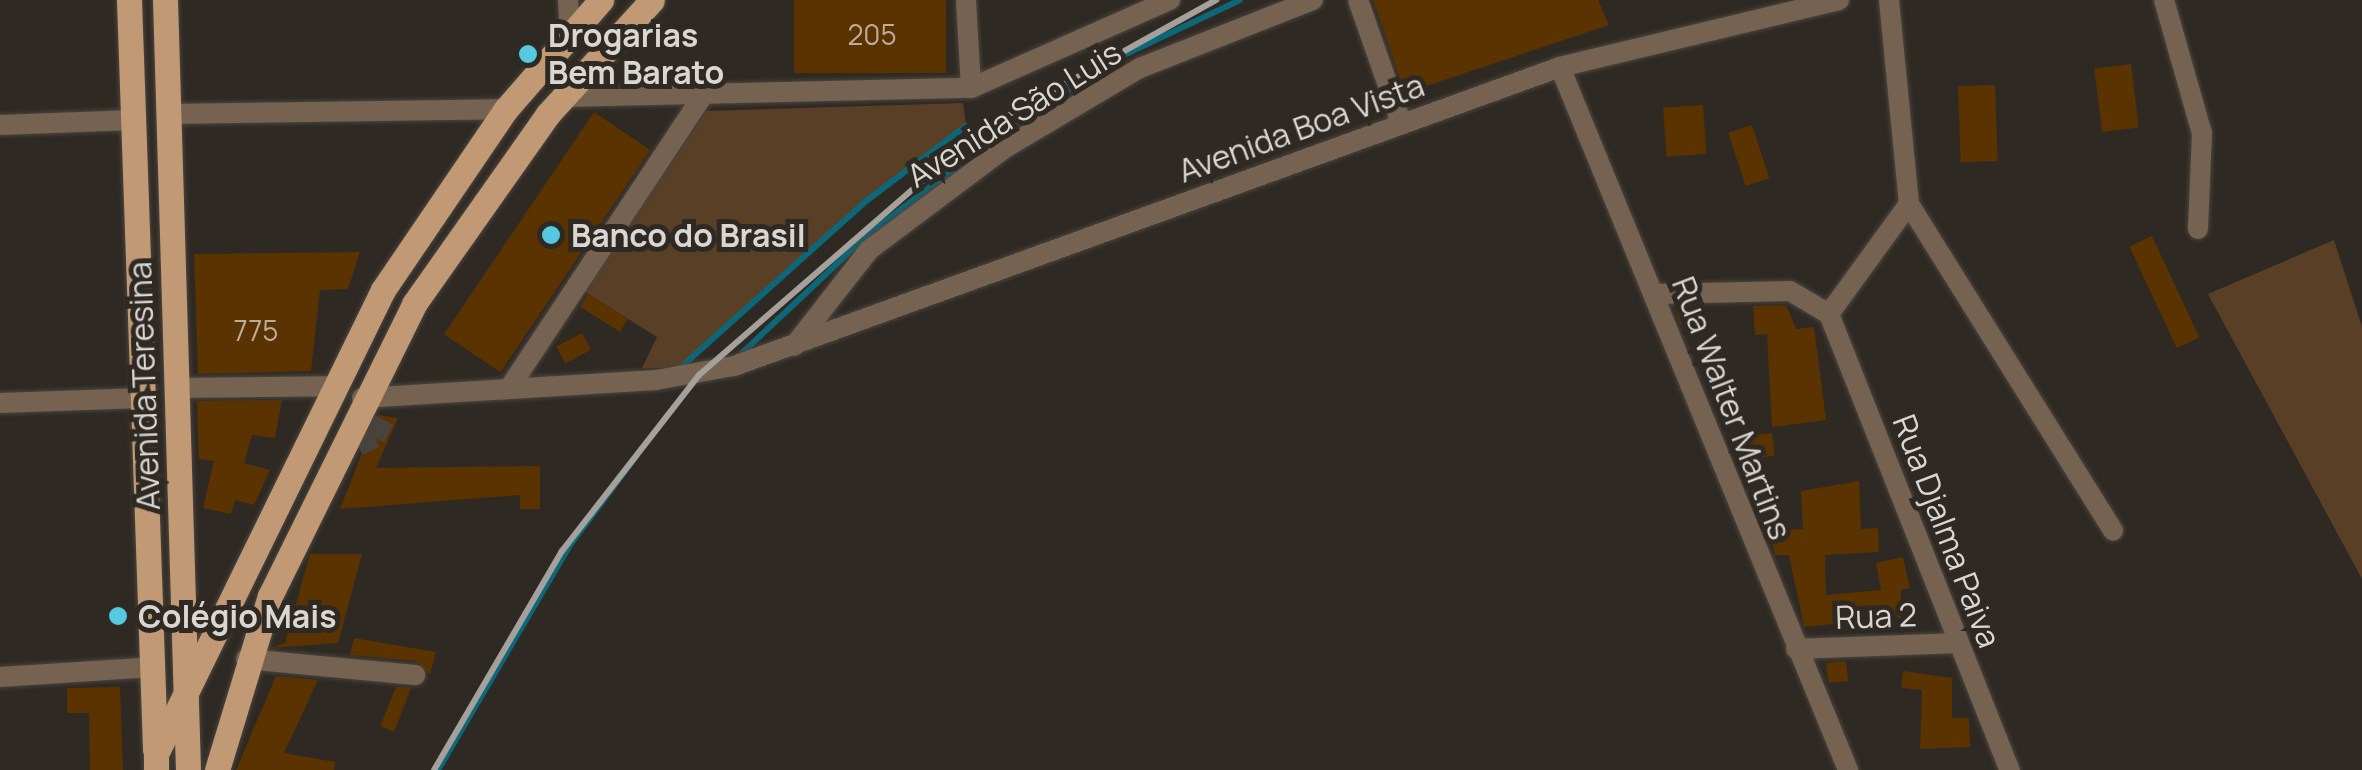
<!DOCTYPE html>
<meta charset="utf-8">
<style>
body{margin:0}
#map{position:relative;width:2362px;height:770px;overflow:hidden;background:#2f2923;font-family:Manrope,sans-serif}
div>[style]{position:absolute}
.green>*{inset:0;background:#593f26}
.stream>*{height:6px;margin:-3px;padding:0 3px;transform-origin:3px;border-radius:3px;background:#0c6879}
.building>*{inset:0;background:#5a3300;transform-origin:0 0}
.minor-tunnel>*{height:20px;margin-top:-10px;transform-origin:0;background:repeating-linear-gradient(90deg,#49433d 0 20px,transparent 0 30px)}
.roads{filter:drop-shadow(0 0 2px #4a453f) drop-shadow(0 0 2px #4a453f)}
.minor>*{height:20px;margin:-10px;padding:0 10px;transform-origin:10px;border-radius:10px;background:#756251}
.major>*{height:25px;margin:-12.5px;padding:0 12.5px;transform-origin:12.5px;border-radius:12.5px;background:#c19a75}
.rail>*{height:6px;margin:-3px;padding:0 3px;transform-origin:3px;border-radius:3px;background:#a5a09b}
.dots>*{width:28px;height:28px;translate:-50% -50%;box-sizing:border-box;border:5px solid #2f2923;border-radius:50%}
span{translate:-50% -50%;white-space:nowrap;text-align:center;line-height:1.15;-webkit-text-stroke:10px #2f2923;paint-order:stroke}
.number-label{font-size:28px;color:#baad9e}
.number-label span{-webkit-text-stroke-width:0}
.poi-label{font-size:32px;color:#dad6d2;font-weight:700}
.left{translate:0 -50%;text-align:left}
.street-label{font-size:32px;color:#dad6d2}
</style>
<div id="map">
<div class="green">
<div style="clip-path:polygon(963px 103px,966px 126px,866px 201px,680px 368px,642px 368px,657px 337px,585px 292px,706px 111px)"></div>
<div style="clip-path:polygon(2334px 240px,2362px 327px,2362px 579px,2208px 294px)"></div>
</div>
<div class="stream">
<div style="left:742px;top:353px;width:175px;rotate:-43.2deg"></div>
<div style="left:870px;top:233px;width:171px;rotate:-37.4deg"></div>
<div style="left:1006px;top:129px;width:142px;rotate:-32deg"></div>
<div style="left:1126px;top:54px;width:126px;rotate:-25.3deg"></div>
<div style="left:680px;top:368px;width:250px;rotate:-41.9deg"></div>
<div style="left:866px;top:201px;width:125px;rotate:-36.9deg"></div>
<div style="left:438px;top:770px;width:261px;rotate:-59.6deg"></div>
<div style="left:570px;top:545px;width:112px;rotate:-53.3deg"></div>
</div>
<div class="building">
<div style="left:794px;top:0;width:152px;height:73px"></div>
<div style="clip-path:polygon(1373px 0,1598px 0,1609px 25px,1405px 93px)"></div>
<div style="left:2131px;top:64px;width:64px;height:37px;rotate:83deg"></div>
<div style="left:1995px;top:85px;width:76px;height:37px;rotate:88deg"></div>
<div style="left:1703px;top:105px;width:49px;height:40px;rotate:86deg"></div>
<div style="left:594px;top:112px;width:68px;height:268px;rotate:34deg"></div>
<div style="left:1752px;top:125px;width:56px;height:25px;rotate:72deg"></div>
<div style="left:2152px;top:236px;width:112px;height:25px;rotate:65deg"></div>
<div style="clip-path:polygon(360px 252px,348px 289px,320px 290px,311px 371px,198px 374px,194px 254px)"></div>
<div style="left:588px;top:294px;width:47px;height:15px;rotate:32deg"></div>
<div style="clip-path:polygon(1786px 305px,1796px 329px,1814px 327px,1826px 420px,1772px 427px,1767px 334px,1755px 335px,1753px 306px)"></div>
<div style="clip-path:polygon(1675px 307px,1697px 307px,1699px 322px,1680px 325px)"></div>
<div style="left:582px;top:333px;width:19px;height:29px;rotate:62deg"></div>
<div style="clip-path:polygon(282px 400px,275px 438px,252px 435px,244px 463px,270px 470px,254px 505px,235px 500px,231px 514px,203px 508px,214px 461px,199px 459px,197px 401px)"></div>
<div style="clip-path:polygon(377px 415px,398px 418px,376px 468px,540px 466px,540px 509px,520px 509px,520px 495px,340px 509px)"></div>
<div style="left:1772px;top:433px;width:23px;height:38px;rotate:83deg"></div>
<div style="clip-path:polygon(1859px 481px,1861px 529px,1878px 528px,1879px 552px,1825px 555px,1826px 595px,1881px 590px,1876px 563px,1903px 557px,1910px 588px,1901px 590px,1901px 619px,1842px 612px,1843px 623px,1804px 627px,1789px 555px,1775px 555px,1769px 530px,1803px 529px,1801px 491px)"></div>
<div style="clip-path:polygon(310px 554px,362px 554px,338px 643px,271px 648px,285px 643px)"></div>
<div style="clip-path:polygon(354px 638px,436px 652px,430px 674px,416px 661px,350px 655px)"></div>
<div style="left:1846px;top:661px;width:20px;height:20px;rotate:84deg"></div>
<div style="clip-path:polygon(1903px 671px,1952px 678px,1952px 718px,1969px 718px,1970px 747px,1920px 749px,1922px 690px,1901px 688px)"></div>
<div style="clip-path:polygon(276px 676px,318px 680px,284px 753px,335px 762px,334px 770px,236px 770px)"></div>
<div style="clip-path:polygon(120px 687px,123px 770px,90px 770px,89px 713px,67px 713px,67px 688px)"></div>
<div style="clip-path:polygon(396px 687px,411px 688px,394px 732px,380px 726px)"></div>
</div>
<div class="minor-tunnel">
<div style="left:358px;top:446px;width:19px;rotate:-25deg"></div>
<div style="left:375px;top:438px;width:25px;rotate:-63deg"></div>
</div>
<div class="roads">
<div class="minor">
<div style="left:568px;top:0;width:36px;rotate:87deg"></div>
<div style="left:966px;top:0;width:88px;rotate:86.7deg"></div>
<div style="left:1358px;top:0;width:129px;rotate:70.6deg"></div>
<div style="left:2164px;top:0;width:138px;rotate:74.1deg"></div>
<div style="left:2202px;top:133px;width:96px;rotate:92.4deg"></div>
<div style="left:1560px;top:67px;width:760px;rotate:67.72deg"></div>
<div style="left:563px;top:97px;width:408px;rotate:-1.3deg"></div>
<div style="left:971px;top:88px;width:218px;rotate:-23.9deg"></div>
<div style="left:167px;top:114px;width:339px;rotate:-0.8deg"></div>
<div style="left:0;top:125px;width:134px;rotate:-2.1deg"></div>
<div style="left:1909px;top:204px;width:385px;rotate:58deg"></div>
<div style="left:1656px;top:294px;width:134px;rotate:-1.3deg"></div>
<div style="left:1790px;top:291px;width:45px;rotate:30.5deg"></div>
<div style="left:1829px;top:314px;width:491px;rotate:68.4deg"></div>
<div style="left:1829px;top:314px;width:136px;rotate:-54deg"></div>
<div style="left:1909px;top:204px;width:205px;rotate:-95.6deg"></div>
<div style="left:794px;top:346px;width:122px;rotate:-52deg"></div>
<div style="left:869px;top:250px;width:170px;rotate:-36.9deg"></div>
<div style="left:1005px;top:148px;width:157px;rotate:-30.7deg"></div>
<div style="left:1140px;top:68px;width:186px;rotate:-21.5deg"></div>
<div style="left:510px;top:387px;width:348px;rotate:-56.5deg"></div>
<div style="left:176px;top:388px;width:153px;rotate:-0.7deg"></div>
<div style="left:362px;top:398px;width:295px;rotate:-3.5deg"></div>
<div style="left:656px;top:380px;width:79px;rotate:-10.2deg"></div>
<div style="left:734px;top:366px;width:878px;rotate:-19.9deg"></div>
<div style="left:1560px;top:67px;width:287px;rotate:-13.5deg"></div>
<div style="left:0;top:403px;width:143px;rotate:-2deg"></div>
<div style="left:1796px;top:649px;width:162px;rotate:-2.1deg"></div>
<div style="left:246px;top:659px;width:170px;rotate:5.4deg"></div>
<div style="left:0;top:677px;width:153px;rotate:-3.7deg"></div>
</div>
<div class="major">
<div style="left:129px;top:0;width:750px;rotate:88.01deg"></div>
<div style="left:165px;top:0;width:770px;rotate:88.29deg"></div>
<div style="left:156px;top:770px;width:16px;rotate:-90deg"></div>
<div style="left:156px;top:754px;width:517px;rotate:-63.93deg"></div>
<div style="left:383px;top:290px;width:219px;rotate:-55.8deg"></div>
<div style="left:506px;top:109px;width:145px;rotate:-48.9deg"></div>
<div style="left:217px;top:770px;width:182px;rotate:-73.1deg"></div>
<div style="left:270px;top:596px;width:326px;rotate:-63.7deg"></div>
<div style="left:414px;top:304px;width:232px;rotate:-54.8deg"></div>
<div style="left:548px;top:114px;width:154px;rotate:-47.6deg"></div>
</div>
</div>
<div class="rail">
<div style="left:434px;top:770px;width:254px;rotate:-59.7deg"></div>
<div style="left:562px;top:551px;width:223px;rotate:-52.1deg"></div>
<div style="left:699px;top:375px;width:369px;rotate:-41deg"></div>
<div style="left:977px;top:133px;width:274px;rotate:-29.1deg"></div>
</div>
<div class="dots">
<div style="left:528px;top:54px;background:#56c9e1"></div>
<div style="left:551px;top:235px;background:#56c9e1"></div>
<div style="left:118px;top:616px;background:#56c9e1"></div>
</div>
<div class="number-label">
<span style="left:872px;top:34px">205</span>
<span style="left:256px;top:330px">775</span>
</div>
<div class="poi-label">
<span class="left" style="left:548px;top:54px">Drogarias<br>Bem Barato</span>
<span class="left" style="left:571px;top:235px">Banco do Brasil</span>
<span class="left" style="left:138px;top:616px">Colégio Mais</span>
</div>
<div class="street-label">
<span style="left:1014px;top:114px;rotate:-32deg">Avenida São Luis</span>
<span style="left:1301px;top:128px;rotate:-20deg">Avenida Boa Vista</span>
<span style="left:144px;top:386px;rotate:-92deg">Avenida Teresina</span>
<span style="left:1732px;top:408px;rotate:69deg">Rua Walter Martins</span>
<span style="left:1947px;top:531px;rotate:69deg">Rua Djalma Paiva</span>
<span style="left:1876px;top:616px;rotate:-2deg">Rua 2</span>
</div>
</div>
